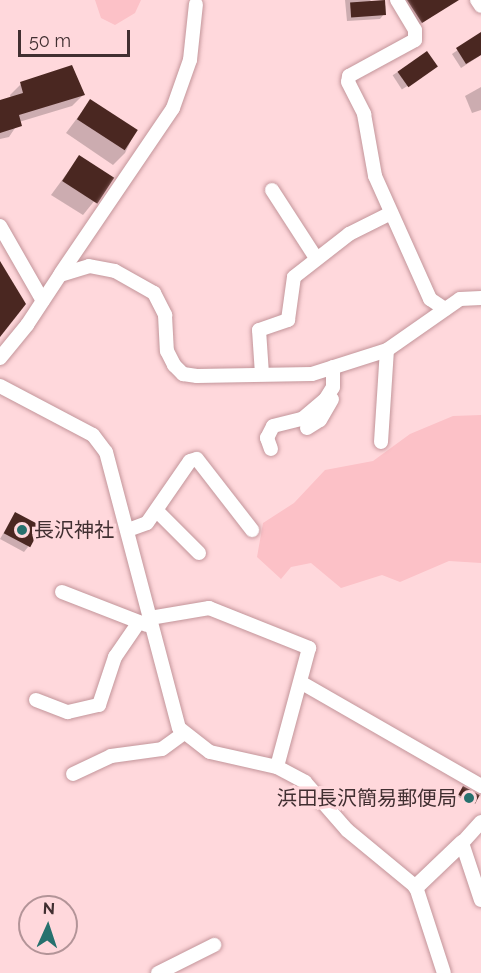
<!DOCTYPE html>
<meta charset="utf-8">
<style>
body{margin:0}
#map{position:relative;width:481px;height:973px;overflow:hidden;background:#ffd8dc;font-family:Raleway,"Noto Sans JP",sans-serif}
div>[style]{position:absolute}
.green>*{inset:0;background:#fcc1c7}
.shadow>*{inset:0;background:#0003;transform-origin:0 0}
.building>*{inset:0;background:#4a2721;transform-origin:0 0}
.roads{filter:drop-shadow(0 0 2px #c3959a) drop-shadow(0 0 2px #c3959a)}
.minor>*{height:14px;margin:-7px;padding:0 7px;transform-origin:7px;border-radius:7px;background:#fff}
.tertiary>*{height:16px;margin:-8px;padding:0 8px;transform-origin:8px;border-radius:8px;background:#fff}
.dots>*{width:16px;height:16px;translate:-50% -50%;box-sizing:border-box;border:3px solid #ffd8dc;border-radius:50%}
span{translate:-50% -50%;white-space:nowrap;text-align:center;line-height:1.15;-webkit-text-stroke:6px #ffd8dc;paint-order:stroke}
.poi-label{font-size:20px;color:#412f31}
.left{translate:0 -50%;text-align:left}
.right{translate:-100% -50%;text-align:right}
.north{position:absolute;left:18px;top:895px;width:60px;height:60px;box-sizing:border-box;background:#ffd8dc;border:2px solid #b39498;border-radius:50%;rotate:3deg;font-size:16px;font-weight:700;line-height:24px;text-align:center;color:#412f31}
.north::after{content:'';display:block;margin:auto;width:21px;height:27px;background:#27716e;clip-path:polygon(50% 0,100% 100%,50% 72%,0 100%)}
.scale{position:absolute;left:18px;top:30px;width:112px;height:27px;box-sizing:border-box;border:3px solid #412f31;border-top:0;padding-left:8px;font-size:18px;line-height:21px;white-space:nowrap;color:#412f31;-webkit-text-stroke:4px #ffd8dc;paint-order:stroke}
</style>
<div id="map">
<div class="green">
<div style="clip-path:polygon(95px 0,141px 0,135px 13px,115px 25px,101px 18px)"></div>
<div style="clip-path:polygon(481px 415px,481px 563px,449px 561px,400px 582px,382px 575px,341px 588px,311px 563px,291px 567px,281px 579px,257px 557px,263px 523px,294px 503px,325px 470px,373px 461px,410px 434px,453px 416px)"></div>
</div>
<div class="shadow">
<div style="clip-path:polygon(345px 0,370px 0,384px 14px,380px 19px,347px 21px)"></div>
<div style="clip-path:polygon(400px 0,446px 0,449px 5px,416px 27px)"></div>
<div style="clip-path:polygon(481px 34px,481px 55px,461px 68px,452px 54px)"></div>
<div style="left:427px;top:53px;width:17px;height:41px;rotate:57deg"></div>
<div style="clip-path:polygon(21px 84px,83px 95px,72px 106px,19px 122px,9px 137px,0 139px,0 102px,11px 99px,10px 95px)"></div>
<div style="clip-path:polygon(481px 87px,481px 110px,472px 113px,465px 96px)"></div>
<div style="clip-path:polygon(90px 101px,136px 130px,125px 153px,113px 165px,66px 133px)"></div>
<div style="clip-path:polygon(79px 157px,112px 179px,83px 215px,51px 195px)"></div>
<div style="clip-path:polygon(15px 513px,28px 547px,24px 552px,0 539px)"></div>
<div style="clip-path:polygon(461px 790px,478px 795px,472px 805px,457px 796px)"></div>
</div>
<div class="building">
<div style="left:385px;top:0;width:15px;height:35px;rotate:86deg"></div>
<div style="clip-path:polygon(407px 0,459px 0,422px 23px)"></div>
<div style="clip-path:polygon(481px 32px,481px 55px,466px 64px,456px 48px)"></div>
<div style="left:427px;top:51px;width:19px;height:36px;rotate:55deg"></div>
<div style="clip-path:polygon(72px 65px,85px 95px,19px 115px,22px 126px,0 133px,0 100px,23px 93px,20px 82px)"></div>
<div style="left:90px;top:99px;width:57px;height:24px;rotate:33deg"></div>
<div style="left:79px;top:155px;width:42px;height:31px;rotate:33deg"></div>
<div style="clip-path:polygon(0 261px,26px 304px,0 337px)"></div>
<div style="left:15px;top:512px;width:30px;height:24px;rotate:28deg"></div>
<div style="left:463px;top:786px;width:19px;height:10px;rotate:28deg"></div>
</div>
<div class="roads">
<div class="minor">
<div style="left:397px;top:0;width:35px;rotate:59deg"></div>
<div style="left:415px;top:30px;width:10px;rotate:90deg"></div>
<div style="left:415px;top:40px;width:75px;rotate:151.4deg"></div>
<div style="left:349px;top:76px;width:6px;rotate:99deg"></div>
<div style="left:348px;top:82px;width:36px;rotate:63deg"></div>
<div style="left:364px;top:114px;width:63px;rotate:79.9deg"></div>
<div style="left:375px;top:176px;width:135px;rotate:65.9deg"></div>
<div style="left:430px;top:299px;width:18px;rotate:34deg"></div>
<div style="left:477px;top:0;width:7px;rotate:56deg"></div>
<div style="left:272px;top:190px;width:81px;rotate:57.1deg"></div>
<div style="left:0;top:226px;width:86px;rotate:60.2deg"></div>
<div style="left:61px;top:273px;width:199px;rotate:-55.8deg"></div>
<div style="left:173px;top:108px;width:51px;rotate:-70.5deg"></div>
<div style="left:190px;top:60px;width:56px;rotate:-83.9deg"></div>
<div style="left:0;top:358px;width:43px;rotate:-50.7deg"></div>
<div style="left:27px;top:325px;width:60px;rotate:-56.6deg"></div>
<div style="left:60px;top:275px;width:30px;rotate:-17deg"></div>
<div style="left:89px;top:266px;width:26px;rotate:11deg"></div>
<div style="left:115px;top:271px;width:45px;rotate:29.4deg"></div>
<div style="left:154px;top:293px;width:25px;rotate:63deg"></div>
<div style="left:165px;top:315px;width:36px;rotate:87deg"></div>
<div style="left:167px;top:351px;width:16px;rotate:63deg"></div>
<div style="left:174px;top:365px;width:13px;rotate:45deg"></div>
<div style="left:183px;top:374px;width:14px;rotate:8deg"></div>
<div style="left:197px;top:376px;width:115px;rotate:-1deg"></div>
<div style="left:312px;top:374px;width:79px;rotate:-17.7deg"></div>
<div style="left:387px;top:350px;width:89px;rotate:-34.9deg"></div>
<div style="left:460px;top:299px;width:21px;rotate:-3deg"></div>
<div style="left:262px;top:374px;width:44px;rotate:-93.9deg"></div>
<div style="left:259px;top:330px;width:31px;rotate:-19deg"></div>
<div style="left:288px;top:320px;width:43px;rotate:-82.1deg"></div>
<div style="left:294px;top:277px;width:70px;rotate:-38deg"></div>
<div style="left:349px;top:234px;width:47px;rotate:-26.6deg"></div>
<div style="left:0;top:386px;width:105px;rotate:27.8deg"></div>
<div style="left:93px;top:435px;width:21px;rotate:53deg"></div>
<div style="left:106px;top:452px;width:285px;rotate:75.2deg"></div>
<div style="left:179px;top:728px;width:39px;rotate:38deg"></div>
<div style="left:210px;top:752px;width:69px;rotate:12.6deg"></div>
<div style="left:277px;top:767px;width:32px;rotate:28deg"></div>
<div style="left:305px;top:782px;width:64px;rotate:48.8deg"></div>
<div style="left:347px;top:830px;width:89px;rotate:39.6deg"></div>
<div style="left:416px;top:887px;width:90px;rotate:72deg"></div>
<div style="left:307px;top:428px;width:15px;rotate:-32deg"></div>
<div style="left:320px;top:420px;width:24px;rotate:-60deg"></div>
<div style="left:381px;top:442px;width:92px;rotate:-86.3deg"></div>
<div style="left:271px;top:449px;width:12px;rotate:-110deg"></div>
<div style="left:267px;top:438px;width:13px;rotate:-63deg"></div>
<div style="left:273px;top:426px;width:30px;rotate:-14deg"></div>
<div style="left:302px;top:419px;width:30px;rotate:-40deg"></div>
<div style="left:325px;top:400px;width:15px;rotate:-58deg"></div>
<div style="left:333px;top:387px;width:20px;rotate:-90deg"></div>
<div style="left:158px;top:512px;width:58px;rotate:45deg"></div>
<div style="left:128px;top:530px;width:20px;rotate:-20deg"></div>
<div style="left:147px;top:523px;width:75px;rotate:-55.3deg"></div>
<div style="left:190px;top:461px;width:7px;rotate:-16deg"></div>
<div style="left:197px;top:459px;width:90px;rotate:52.2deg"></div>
<div style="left:62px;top:592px;width:91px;rotate:21.2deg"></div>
<div style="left:150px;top:618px;width:60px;rotate:-9.6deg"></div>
<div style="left:209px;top:608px;width:108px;rotate:21.8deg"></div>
<div style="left:309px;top:648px;width:123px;rotate:105.1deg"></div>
<div style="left:302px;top:683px;width:207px;rotate:29.9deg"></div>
<div style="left:36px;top:700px;width:34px;rotate:21deg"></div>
<div style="left:68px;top:712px;width:32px;rotate:-13deg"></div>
<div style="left:99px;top:705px;width:51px;rotate:-71.6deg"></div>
<div style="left:115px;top:657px;width:42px;rotate:-55.6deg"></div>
<div style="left:73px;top:774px;width:42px;rotate:-25.3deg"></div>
<div style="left:111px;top:756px;width:51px;rotate:-7.8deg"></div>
<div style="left:162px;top:749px;width:27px;rotate:-36deg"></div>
<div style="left:481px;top:822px;width:28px;rotate:132deg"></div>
<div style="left:462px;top:843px;width:60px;rotate:71.6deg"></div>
<div style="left:158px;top:973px;width:63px;rotate:-26.6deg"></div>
</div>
<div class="tertiary">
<div style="left:416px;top:887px;width:64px;rotate:-43.7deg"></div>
</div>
</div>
<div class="dots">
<div style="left:22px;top:530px;background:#27716e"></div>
<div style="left:469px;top:798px;background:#27716e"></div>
</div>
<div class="poi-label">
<span class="left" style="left:34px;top:530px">長沢神社</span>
<span class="right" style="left:457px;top:798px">浜田長沢簡易郵便局</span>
</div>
<div class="north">N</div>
<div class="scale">50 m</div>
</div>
